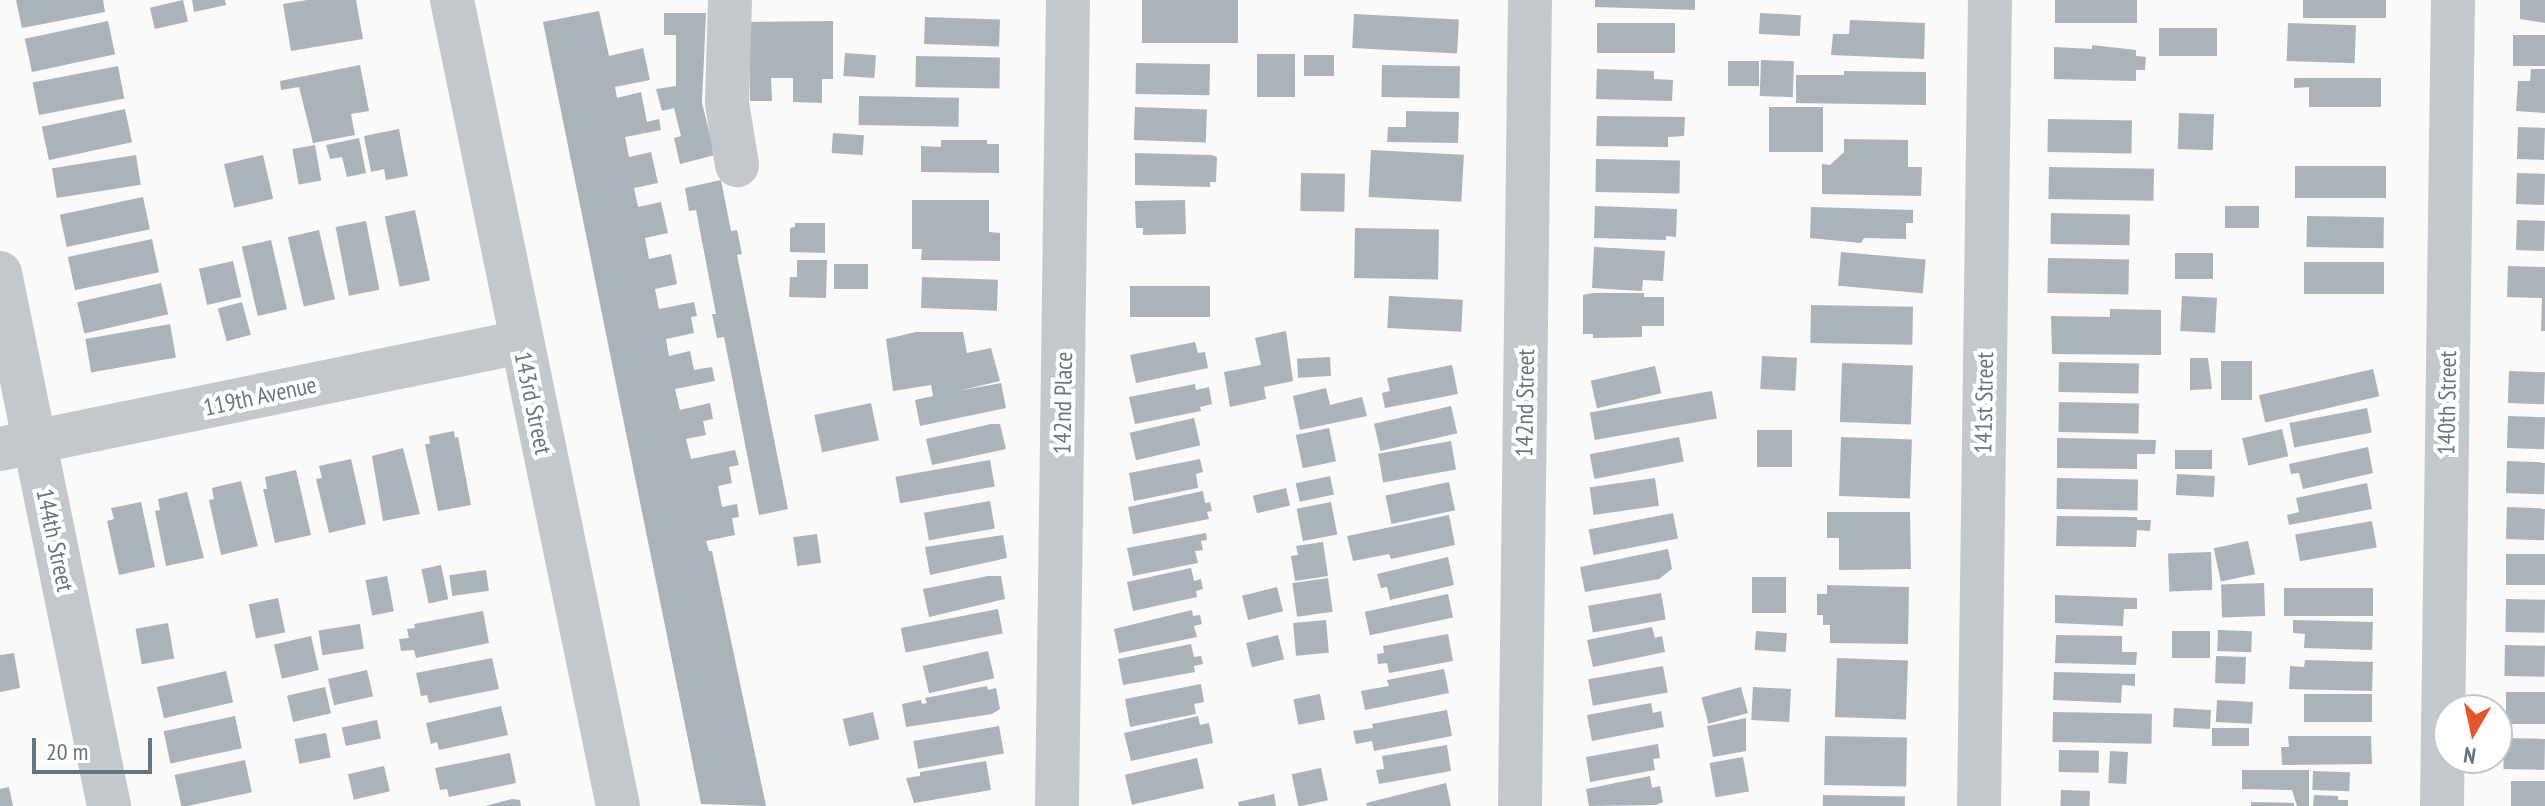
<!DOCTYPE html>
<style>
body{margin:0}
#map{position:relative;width:2545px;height:806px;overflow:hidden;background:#fafaf8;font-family:"PT Sans Narrow",sans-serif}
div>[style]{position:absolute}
.building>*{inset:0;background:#aab3b9;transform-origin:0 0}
.minor>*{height:44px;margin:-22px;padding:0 22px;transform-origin:22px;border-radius:22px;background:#c3c8cc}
span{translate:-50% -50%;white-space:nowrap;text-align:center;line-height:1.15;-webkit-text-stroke:8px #fff;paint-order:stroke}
.street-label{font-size:24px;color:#657683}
.north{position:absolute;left:2433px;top:694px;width:80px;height:80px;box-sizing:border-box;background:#fff;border:2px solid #c1c8cd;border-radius:50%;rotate:189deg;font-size:22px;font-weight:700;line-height:32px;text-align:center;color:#657683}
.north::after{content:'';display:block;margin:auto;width:28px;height:36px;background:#e4572e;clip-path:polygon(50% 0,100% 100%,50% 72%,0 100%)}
.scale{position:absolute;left:32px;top:738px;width:120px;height:36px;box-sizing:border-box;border:4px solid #657683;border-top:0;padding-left:10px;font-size:24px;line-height:28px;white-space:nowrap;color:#657683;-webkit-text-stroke:6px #fff;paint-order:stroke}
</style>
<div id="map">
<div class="building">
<div style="clip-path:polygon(16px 0,103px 0,105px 12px,22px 28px)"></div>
<div style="left:183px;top:0;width:22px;height:34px;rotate:77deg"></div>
<div style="clip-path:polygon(192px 0,225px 0,226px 5px,194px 12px)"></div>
<div style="clip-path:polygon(307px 0,356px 0,363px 39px,291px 51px,283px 4px)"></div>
<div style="left:1142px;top:0;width:96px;height:43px"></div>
<div style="clip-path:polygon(1595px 0,1695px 0,1695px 10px,1595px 7px)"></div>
<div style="left:2055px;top:0;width:82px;height:23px"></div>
<div style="left:2303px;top:0;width:83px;height:18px"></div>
<div style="clip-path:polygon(2520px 0,2545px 0,2545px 23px,2520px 19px)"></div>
<div style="clip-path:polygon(599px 11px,609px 56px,643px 48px,650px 80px,615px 87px,617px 98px,641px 92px,647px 122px,659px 119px,661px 130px,625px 137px,629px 157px,651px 152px,658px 183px,634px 188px,638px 207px,661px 202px,668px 233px,645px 238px,649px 259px,671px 254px,677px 284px,655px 289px,659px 309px,694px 302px,697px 316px,691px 317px,694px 333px,666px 339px,669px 356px,690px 351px,694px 370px,712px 367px,715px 381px,675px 389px,680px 410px,710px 403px,713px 419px,703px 421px,706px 435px,686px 439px,691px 459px,735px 450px,739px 465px,729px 467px,732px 483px,718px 486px,722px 507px,737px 504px,739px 517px,732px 518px,735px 535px,706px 541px,709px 551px,712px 551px,766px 806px,701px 804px,543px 22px)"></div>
<div style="clip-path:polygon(664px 13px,706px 13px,702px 103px,715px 155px,680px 164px,674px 138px,681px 136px,674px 108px,662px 111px,656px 89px,676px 86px,676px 35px,664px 35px)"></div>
<div style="left:1760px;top:13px;width:41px;height:21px;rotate:3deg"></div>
<div style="left:1354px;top:14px;width:105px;height:34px;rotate:3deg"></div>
<div style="left:925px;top:17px;width:75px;height:27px;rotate:2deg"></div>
<div style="clip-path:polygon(1850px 20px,1925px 23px,1924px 59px,1831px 55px,1833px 34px,1849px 34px)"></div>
<div style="left:108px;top:21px;width:34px;height:85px;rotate:78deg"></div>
<div style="clip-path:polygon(833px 21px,833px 79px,822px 79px,822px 103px,793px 102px,793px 78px,771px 78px,772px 101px,750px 101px,749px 22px)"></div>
<div style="left:1597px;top:23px;width:78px;height:30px"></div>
<div style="left:2288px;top:23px;width:68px;height:38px;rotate:2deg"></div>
<div style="left:2159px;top:28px;width:58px;height:28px"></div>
<div style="left:2513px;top:35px;width:32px;height:31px"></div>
<div style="clip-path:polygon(2092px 45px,2136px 50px,2136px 56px,2146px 57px,2145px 70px,2136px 70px,2136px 81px,2054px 79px,2054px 47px,2092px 49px)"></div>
<div style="left:845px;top:53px;width:31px;height:23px;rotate:4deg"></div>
<div style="left:1257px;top:54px;width:38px;height:43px"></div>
<div style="left:1304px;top:55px;width:30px;height:21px"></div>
<div style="left:916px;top:56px;width:84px;height:31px;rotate:1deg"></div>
<div style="left:1761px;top:60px;width:33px;height:36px;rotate:2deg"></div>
<div style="left:1759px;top:61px;width:25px;height:31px;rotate:90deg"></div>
<div style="left:1136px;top:63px;width:74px;height:31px;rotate:1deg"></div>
<div style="clip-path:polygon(360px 65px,369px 111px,351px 114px,355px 135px,313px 143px,299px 87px,281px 90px,280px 81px)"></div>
<div style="left:1382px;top:65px;width:78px;height:32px;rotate:1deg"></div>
<div style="left:118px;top:66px;width:33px;height:87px;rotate:79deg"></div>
<div style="clip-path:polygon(1597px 69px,1654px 71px,1654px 79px,1673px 80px,1672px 101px,1596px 99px)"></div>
<div style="clip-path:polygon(2531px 69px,2545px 69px,2545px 113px,2516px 111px,2518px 81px,2530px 81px)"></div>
<div style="clip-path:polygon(1844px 71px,1926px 72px,1926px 105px,1796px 103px,1796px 75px,1844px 75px)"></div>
<div style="clip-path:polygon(2294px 78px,2381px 78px,2381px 107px,2309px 107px,2309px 87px,2294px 88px)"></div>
<div style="left:859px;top:96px;width:100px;height:29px;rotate:1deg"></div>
<div style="left:1135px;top:107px;width:72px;height:33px;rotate:2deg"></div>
<div style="left:1769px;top:107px;width:54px;height:45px"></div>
<div style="left:125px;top:109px;width:34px;height:85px;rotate:78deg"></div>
<div style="clip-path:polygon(1406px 111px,1459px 112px,1458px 143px,1387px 142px,1388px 127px,1406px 127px)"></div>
<div style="left:2179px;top:113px;width:35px;height:36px;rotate:2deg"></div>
<div style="clip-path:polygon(1597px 116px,1685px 117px,1684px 136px,1668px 137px,1668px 147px,1596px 146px)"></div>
<div style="left:2048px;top:119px;width:84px;height:33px;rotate:1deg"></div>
<div style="left:2518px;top:127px;width:27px;height:32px;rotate:2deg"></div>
<div style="clip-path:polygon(399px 129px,408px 176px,386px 180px,384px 169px,371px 172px,364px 136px)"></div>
<div style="left:833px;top:133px;width:31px;height:20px;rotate:4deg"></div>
<div style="clip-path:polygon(359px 138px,366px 173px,347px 177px,342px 157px,330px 159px,326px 145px)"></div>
<div style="clip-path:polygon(1844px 139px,1908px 140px,1908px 167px,1922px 167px,1921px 196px,1822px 194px,1822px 164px,1830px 165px,1844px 152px)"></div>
<div style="clip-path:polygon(941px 140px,987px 140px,987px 144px,999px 144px,999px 173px,921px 172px,921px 146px,941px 147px)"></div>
<div style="left:315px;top:145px;width:36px;height:23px;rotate:80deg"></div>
<div style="left:1371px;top:150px;width:93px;height:47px;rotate:3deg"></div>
<div style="clip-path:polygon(1135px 153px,1211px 155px,1217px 157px,1216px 182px,1210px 182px,1210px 187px,1135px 185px)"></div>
<div style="left:136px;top:155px;width:30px;height:85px;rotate:81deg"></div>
<div style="left:263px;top:155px;width:45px;height:40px;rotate:77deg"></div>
<div style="left:1596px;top:159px;width:84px;height:33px;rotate:1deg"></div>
<div style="left:2295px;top:166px;width:91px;height:32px"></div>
<div style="left:2049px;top:167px;width:105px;height:32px;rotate:1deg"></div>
<div style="left:1301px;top:173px;width:44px;height:38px;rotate:1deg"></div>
<div style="left:2517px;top:173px;width:28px;height:31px;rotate:2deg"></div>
<div style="clip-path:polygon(721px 180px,731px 231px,737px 230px,742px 254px,737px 255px,788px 509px,759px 515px,724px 337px,717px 338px,712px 314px,716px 314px,696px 210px,689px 211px,685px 188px)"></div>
<div style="left:143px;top:197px;width:33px;height:85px;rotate:78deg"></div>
<div style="clip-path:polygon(912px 200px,989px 200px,989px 232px,1000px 233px,1000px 261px,921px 260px,922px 249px,912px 249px)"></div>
<div style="clip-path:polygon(1185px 200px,1186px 234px,1143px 235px,1143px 228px,1136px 228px,1135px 201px)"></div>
<div style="clip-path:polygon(1595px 206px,1677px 209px,1676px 237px,1666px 236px,1666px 240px,1594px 238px)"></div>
<div style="left:2259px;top:206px;width:22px;height:34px;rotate:90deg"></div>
<div style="clip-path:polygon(1811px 207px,1913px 210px,1913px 223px,1906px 223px,1906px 239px,1864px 238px,1861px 243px,1810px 238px)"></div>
<div style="left:415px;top:210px;width:72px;height:31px;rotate:78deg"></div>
<div style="left:2051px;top:213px;width:79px;height:31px;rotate:1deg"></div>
<div style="left:2307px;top:216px;width:77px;height:31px;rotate:1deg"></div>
<div style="left:2517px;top:220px;width:28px;height:30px;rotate:2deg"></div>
<div style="left:366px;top:221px;width:70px;height:31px;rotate:79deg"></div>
<div style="clip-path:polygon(795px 223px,825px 223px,825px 253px,790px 252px,790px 228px,795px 227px)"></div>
<div style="left:1355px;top:228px;width:84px;height:50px;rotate:1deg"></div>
<div style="left:319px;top:230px;width:71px;height:32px;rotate:77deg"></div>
<div style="left:152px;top:239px;width:34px;height:86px;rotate:78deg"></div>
<div style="left:271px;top:240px;width:71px;height:30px;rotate:77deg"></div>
<div style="clip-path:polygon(1594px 247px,1665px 251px,1663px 281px,1643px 280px,1642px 291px,1592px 288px)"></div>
<div style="left:1841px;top:252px;width:85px;height:34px;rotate:5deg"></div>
<div style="left:2175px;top:253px;width:38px;height:26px"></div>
<div style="left:2048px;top:258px;width:81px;height:35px;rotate:1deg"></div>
<div style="clip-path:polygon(797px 260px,827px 260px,826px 298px,789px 297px,790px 277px,797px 277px)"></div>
<div style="left:233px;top:261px;width:37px;height:35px;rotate:77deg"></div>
<div style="left:2304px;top:262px;width:80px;height:32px"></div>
<div style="left:868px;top:264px;width:25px;height:34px;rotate:90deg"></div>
<div style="clip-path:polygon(2508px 266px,2545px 267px,2545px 331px,2541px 331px,2542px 298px,2507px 297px)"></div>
<div style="left:922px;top:277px;width:76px;height:31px;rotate:2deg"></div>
<div style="left:161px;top:283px;width:32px;height:86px;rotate:77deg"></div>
<div style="left:1210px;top:286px;width:31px;height:80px;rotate:90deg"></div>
<div style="clip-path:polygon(1593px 293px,1644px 293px,1644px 297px,1664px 297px,1664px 326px,1642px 326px,1642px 337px,1593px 338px,1593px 334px,1583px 334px,1583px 295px)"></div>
<div style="left:1389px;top:296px;width:74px;height:32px;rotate:3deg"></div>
<div style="left:2182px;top:296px;width:35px;height:35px;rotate:3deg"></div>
<div style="left:242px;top:302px;width:34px;height:25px;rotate:75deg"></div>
<div style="left:1811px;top:305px;width:102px;height:38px;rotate:1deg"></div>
<div style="clip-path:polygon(2110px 309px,2161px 310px,2161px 355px,2052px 354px,2051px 316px,2110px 317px)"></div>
<div style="left:170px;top:324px;width:34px;height:86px;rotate:80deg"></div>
<div style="clip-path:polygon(1286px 331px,1293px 381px,1264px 387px,1266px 399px,1230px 407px,1224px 372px,1261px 365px,1255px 338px)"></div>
<div style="clip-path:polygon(916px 332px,963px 332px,967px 353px,991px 348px,1000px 381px,958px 391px,1001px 383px,1006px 408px,920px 426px,915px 400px,933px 396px,931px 385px,893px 391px,886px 339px)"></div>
<div style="clip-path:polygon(1195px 342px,1198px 353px,1205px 352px,1208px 368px,1136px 383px,1130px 355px)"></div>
<div style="left:1762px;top:356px;width:35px;height:33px;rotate:3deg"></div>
<div style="left:1330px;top:357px;width:19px;height:33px;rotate:87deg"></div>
<div style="clip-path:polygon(2190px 358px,2208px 358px,2212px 389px,2190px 390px)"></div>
<div style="left:2252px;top:361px;width:39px;height:31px;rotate:90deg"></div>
<div style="left:2059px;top:362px;width:80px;height:30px;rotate:1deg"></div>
<div style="left:1842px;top:363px;width:71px;height:59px;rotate:2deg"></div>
<div style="clip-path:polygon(1452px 365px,1458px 394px,1385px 408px,1382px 393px,1390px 391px,1387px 378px)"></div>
<div style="left:1655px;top:366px;width:28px;height:66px;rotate:77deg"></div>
<div style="left:2373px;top:369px;width:28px;height:117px;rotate:77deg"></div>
<div style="left:2509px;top:371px;width:36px;height:32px;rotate:2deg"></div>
<div style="clip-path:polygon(1195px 384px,1196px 390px,1209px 387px,1212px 404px,1200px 407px,1201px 411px,1135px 424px,1129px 397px)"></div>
<div style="clip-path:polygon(1326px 388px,1330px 405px,1362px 397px,1367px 416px,1300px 430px,1293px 396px)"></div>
<div style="left:1712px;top:391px;width:28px;height:124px;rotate:80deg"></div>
<div style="left:2059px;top:402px;width:80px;height:30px;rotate:1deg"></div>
<div style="left:871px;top:403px;width:38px;height:58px;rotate:78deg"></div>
<div style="left:1451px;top:406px;width:28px;height:79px;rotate:77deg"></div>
<div style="left:2367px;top:408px;width:25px;height:79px;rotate:79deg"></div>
<div style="left:2508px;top:416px;width:37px;height:32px;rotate:2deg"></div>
<div style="left:1194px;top:418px;width:28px;height:66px;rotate:77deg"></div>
<div style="clip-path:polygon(991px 424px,1000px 424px,1006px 449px,932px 465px,926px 439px)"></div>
<div style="left:1329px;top:428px;width:34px;height:34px;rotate:78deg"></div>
<div style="left:2282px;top:429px;width:28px;height:41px;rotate:77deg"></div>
<div style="left:1757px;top:430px;width:35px;height:37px"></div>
<div style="clip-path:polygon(454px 431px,455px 438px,458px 437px,471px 505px,438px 511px,425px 444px,430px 444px,429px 436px)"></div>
<div style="left:1679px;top:437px;width:25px;height:91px;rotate:79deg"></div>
<div style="left:1841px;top:437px;width:71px;height:59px;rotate:2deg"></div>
<div style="clip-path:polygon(2057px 438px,2156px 440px,2155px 454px,2137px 454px,2137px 469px,2057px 468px)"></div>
<div style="left:1451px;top:441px;width:29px;height:74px;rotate:80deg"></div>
<div style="clip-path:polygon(2368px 447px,2373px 473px,2303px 489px,2299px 473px,2291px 474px,2289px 464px)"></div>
<div style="clip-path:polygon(403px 448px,420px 514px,383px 521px,372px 456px)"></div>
<div style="left:2212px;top:450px;width:19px;height:37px;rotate:90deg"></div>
<div style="clip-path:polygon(351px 459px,366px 524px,329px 533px,316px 479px,322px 478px,319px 466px)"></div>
<div style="clip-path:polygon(1200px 459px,1203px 472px,1196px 474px,1198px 488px,1134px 501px,1129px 473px)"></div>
<div style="left:990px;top:460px;width:27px;height:96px;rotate:80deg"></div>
<div style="left:2507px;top:461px;width:38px;height:32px;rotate:2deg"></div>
<div style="clip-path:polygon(296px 470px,311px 535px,275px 543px,263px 489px,267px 489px,265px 477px)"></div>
<div style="left:2177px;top:474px;width:38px;height:21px;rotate:3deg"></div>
<div style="left:1330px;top:476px;width:19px;height:35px;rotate:78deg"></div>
<div style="left:1655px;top:478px;width:28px;height:66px;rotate:82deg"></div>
<div style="left:2057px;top:478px;width:81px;height:31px;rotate:1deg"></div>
<div style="clip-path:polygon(241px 481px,258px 546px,221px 555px,209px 500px,214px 499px,212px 488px)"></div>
<div style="left:1449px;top:482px;width:29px;height:65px;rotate:78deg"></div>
<div style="clip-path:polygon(2367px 483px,2372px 509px,2289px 525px,2287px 515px,2299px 512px,2296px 498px)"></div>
<div style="left:1286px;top:488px;width:18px;height:34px;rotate:77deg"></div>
<div style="clip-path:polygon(1203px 491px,1205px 503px,1210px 502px,1212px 511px,1207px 512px,1209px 519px,1133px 534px,1128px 507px)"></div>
<div style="clip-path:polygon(187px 492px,204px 558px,166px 566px,155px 511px,160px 510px,158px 499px)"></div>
<div style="left:990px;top:501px;width:28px;height:67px;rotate:80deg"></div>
<div style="clip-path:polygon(141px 502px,155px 567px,119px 575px,107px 521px,114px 519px,111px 508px)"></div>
<div style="left:1331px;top:502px;width:33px;height:35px;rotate:79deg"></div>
<div style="left:2507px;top:507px;width:38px;height:32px;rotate:2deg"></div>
<div style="clip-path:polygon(1827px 512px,1910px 512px,1911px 569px,1839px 570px,1839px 538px,1827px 538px)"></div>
<div style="left:1673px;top:513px;width:26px;height:86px;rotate:79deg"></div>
<div style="clip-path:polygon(1449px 515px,1455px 545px,1391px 559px,1389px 554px,1353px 561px,1347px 536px)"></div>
<div style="clip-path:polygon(2057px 516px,2137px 517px,2137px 520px,2151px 520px,2150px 531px,2137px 530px,2136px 547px,2056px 546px)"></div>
<div style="left:2372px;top:521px;width:27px;height:78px;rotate:80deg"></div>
<div style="clip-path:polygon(1206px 533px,1207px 540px,1201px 541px,1203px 550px,1195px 551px,1198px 563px,1133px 576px,1127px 548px)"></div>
<div style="left:817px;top:534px;width:29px;height:24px;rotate:82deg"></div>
<div style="clip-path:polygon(1003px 535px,1007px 558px,930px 575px,925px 547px)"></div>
<div style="left:2248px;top:541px;width:34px;height:35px;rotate:78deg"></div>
<div style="clip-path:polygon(1323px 542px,1328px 576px,1295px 581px,1291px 556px,1298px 555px,1296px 546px)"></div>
<div style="clip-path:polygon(1668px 549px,1672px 569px,1659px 579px,1585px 592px,1580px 567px)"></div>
<div style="left:2211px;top:552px;width:38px;height:43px;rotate:88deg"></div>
<div style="left:2506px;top:554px;width:39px;height:31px"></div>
<div style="clip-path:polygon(1448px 557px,1454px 585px,1390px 600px,1387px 587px,1381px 588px,1377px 574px)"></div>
<div style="left:441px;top:565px;width:35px;height:20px;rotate:78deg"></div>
<div style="clip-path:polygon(1191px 568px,1194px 581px,1201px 579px,1203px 589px,1196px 591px,1197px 597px,1133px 611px,1127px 582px)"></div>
<div style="left:486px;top:570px;width:21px;height:37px;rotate:82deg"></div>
<div style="left:387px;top:576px;width:36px;height:22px;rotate:79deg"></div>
<div style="clip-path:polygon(988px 576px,1001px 576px,1005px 599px,929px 617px,923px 589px)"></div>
<div style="left:1752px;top:577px;width:34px;height:36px"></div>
<div style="left:1328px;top:578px;width:34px;height:36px;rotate:82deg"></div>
<div style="left:2264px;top:583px;width:33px;height:43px;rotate:88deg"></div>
<div style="clip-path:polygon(1827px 585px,1909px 587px,1908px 644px,1830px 643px,1830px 625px,1823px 625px,1823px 615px,1817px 615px,1817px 594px,1827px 594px)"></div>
<div style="left:1277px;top:587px;width:25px;height:36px;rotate:76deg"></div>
<div style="left:2284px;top:588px;width:89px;height:28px"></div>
<div style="left:1661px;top:593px;width:27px;height:74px;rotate:80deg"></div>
<div style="left:1448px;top:594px;width:24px;height:85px;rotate:78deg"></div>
<div style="clip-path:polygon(2055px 595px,2137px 598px,2137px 609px,2124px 609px,2123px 626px,2055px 623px)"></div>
<div style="left:278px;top:598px;width:35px;height:30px;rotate:78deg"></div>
<div style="left:2506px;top:599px;width:39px;height:33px;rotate:1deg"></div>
<div style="left:998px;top:609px;width:25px;height:99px;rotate:79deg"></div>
<div style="clip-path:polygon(1192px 610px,1193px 616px,1200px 615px,1202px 624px,1194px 626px,1197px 637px,1119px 653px,1114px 629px)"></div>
<div style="clip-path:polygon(483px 611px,489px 643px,416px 658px,414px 650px,401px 651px,399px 639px,409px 638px,407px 629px,415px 628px,414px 624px)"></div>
<div style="left:1326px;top:620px;width:33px;height:33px;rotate:85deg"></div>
<div style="clip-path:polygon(2293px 620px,2373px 622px,2372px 650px,2304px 648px,2305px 634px,2293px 633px)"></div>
<div style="left:168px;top:623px;width:36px;height:33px;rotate:80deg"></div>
<div style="left:360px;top:624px;width:25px;height:42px;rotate:81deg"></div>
<div style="clip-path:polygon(1652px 627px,1655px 638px,1662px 636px,1665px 652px,1593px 667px,1587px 640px)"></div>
<div style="left:2218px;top:630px;width:34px;height:21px;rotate:2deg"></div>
<div style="left:1756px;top:631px;width:31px;height:19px;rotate:4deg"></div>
<div style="left:2210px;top:631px;width:27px;height:38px;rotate:90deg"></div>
<div style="clip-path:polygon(1448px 634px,1453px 661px,1389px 673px,1387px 663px,1378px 664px,1377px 654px,1384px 653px,1383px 646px)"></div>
<div style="left:1278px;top:635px;width:25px;height:33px;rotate:76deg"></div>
<div style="clip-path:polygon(2056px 635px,2122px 636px,2122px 652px,2137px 652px,2136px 665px,2055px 663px)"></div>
<div style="left:311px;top:636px;width:35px;height:38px;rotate:77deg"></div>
<div style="clip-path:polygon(1191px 644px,1194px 657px,1201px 656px,1203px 664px,1194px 666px,1195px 672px,1123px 685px,1118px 659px)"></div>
<div style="left:2505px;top:645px;width:40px;height:31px;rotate:1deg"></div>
<div style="left:988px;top:651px;width:28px;height:67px;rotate:77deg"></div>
<div style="clip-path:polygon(14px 653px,20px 688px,0 692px,0 655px)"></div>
<div style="left:2216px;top:656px;width:30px;height:27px;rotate:2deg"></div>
<div style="clip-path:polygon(492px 658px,499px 689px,429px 703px,427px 695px,421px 696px,416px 673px)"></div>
<div style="left:1837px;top:658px;width:71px;height:59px;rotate:2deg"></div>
<div style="clip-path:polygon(2305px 660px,2373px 662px,2372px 691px,2289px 689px,2290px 666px,2304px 667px)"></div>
<div style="left:1663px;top:666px;width:27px;height:76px;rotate:80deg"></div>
<div style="clip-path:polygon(1444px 669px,1449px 693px,1365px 710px,1361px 691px,1389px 686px,1387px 680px)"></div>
<div style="left:367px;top:670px;width:27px;height:40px;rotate:77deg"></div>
<div style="left:226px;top:671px;width:32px;height:71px;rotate:77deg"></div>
<div style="clip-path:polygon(2054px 672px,2135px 674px,2135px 686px,2122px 685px,2121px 703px,2053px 700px)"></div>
<div style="clip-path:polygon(1201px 684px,1204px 702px,1194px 704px,1196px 714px,1130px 727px,1125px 699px)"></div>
<div style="clip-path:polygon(987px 686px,988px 690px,996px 688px,1000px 709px,992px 714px,906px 727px,902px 704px,921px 700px,922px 704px,927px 703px,925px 698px)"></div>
<div style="left:325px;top:687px;width:27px;height:39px;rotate:77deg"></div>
<div style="left:1741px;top:687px;width:27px;height:41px;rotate:75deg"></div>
<div style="left:1753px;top:687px;width:38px;height:33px;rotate:3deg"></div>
<div style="left:2506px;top:692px;width:39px;height:32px"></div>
<div style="left:1320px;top:694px;width:26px;height:27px;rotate:79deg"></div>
<div style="left:2372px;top:694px;width:28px;height:68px;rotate:90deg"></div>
<div style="left:2217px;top:700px;width:36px;height:22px;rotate:3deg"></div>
<div style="clip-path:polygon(1651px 703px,1653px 713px,1661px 711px,1664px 727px,1592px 741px,1587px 715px)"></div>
<div style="clip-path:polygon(501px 706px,508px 735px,439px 750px,437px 742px,431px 744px,426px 723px)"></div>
<div style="left:2174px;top:708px;width:37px;height:19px;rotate:3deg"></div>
<div style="clip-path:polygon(1447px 710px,1452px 736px,1374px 751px,1372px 741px,1356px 744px,1353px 731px,1373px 728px,1372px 724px)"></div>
<div style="left:873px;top:712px;width:28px;height:31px;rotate:77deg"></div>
<div style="left:2053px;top:712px;width:99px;height:30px;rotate:1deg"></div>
<div style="left:235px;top:716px;width:33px;height:73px;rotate:78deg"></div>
<div style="clip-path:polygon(1198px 716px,1200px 725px,1209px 723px,1213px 743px,1131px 761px,1124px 733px)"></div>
<div style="clip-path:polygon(1746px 718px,1746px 751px,1713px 757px,1707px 726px)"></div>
<div style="left:377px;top:720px;width:19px;height:36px;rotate:78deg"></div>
<div style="left:999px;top:726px;width:28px;height:87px;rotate:80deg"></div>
<div style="left:2212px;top:728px;width:37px;height:18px"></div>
<div style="left:326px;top:733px;width:25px;height:32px;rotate:79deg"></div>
<div style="left:1825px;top:736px;width:82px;height:49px;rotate:1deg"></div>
<div style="clip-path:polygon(2288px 736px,2371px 736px,2372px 764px,2282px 765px,2281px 747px,2289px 747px)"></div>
<div style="left:2504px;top:738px;width:41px;height:31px;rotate:1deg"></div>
<div style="clip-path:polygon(1658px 744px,1660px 758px,1653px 759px,1655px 770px,1590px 782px,1586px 757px)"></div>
<div style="clip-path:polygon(1447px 745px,1451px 771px,1379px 784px,1376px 770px,1384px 769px,1382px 756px)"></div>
<div style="left:2059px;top:750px;width:40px;height:22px;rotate:1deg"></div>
<div style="left:2110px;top:751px;width:18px;height:32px;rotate:3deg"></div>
<div style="clip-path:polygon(510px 753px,516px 783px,449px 797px,447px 789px,440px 790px,435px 768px)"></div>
<div style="left:1743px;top:757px;width:35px;height:34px;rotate:80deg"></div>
<div style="left:1197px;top:758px;width:31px;height:74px;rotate:77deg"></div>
<div style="left:245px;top:760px;width:33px;height:72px;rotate:78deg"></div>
<div style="clip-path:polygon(986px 761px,991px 790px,914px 803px,906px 778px,920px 776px,920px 772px)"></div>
<div style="left:384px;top:766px;width:26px;height:37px;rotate:77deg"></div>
<div style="left:1321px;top:768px;width:33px;height:30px;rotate:78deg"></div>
<div style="clip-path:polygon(2242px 770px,2309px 770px,2309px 806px,2297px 806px,2292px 790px,2242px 789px)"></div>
<div style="left:2313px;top:771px;width:37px;height:19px;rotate:2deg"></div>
<div style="clip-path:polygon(1650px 776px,1652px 788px,1660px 786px,1663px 802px,1656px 805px,1589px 806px,1586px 789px)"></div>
<div style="left:2511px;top:781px;width:34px;height:25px"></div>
<div style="clip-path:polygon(1446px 783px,1451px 806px,1367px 806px,1366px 803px)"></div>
<div style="clip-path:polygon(9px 787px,13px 806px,0 806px,0 789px)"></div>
<div style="left:2061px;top:790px;width:29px;height:16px;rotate:2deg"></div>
<div style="clip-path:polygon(1274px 794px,1276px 806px,1239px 806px,1238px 802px)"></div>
<div style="left:1823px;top:795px;width:82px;height:11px;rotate:1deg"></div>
<div style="clip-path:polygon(2314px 795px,2338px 796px,2338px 800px,2348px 800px,2348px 806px,2313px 806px)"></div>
<div style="clip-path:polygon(512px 799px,520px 800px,521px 806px,485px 806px)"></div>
<div style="clip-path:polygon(2251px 802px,2294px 803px,2294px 806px,2251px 806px)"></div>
</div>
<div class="minor">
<div style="left:452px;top:0;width:823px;rotate:78.36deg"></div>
<div style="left:730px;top:0;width:103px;rotate:91.7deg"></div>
<div style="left:727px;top:103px;width:63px;rotate:80.8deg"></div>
<div style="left:0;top:273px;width:544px;rotate:78.44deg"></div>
<div style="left:0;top:449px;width:532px;rotate:-11.61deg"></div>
<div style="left:1057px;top:806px;width:806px;rotate:-89.22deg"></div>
<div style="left:1520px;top:806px;width:806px;rotate:-89.29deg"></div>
<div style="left:1979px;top:806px;width:806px;rotate:-89.22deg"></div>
<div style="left:2442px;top:806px;width:806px;rotate:-89.22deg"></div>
</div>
<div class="street-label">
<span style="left:260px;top:396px;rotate:-12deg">119th Avenue</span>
<span style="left:533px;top:403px;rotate:78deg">143rd Street</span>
<span style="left:1063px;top:403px;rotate:-89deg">142nd Place</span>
<span style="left:1525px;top:403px;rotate:-89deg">142nd Street</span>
<span style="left:1984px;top:403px;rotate:-89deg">141st Street</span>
<span style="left:2447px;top:403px;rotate:-89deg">140th Street</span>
<span style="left:55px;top:540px;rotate:78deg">144th Street</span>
</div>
<div class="north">N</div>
<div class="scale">20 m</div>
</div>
